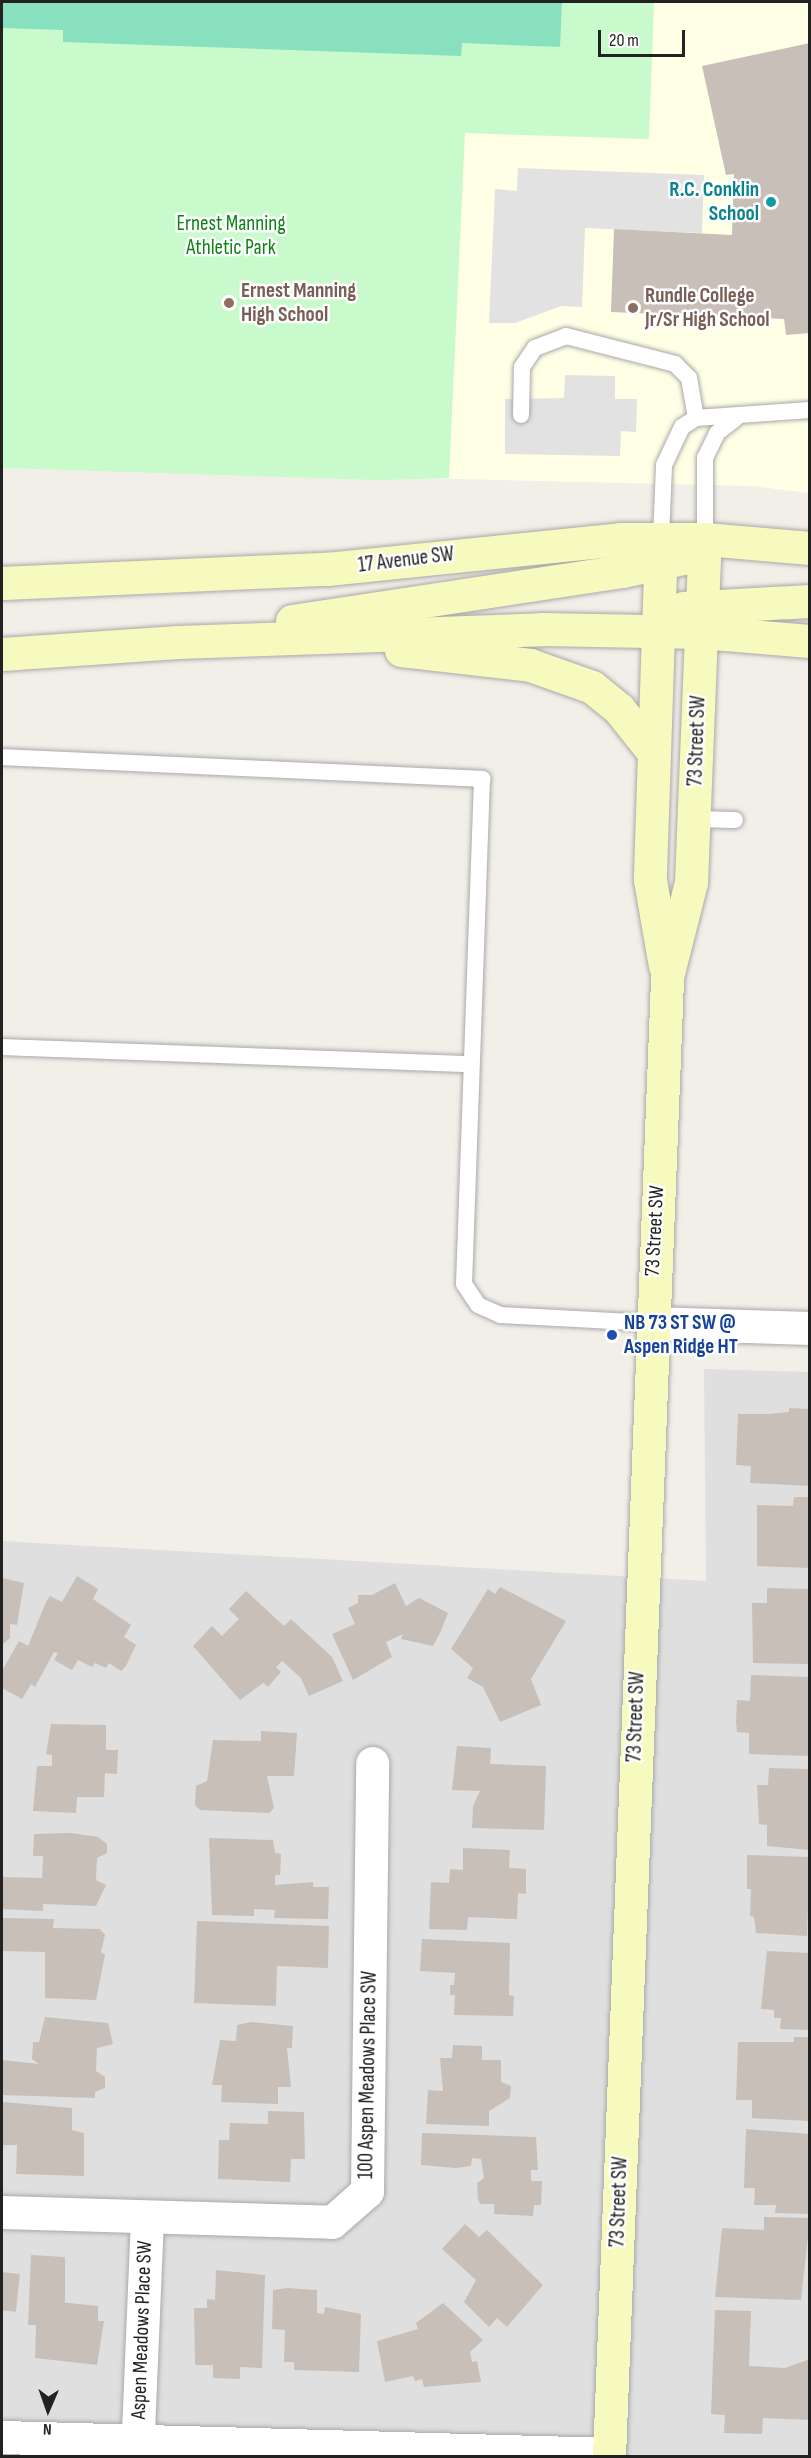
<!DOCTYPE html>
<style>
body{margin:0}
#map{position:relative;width:811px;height:2458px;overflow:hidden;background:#f2efe9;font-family:"Sofia Sans Condensed",sans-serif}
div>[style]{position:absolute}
.residential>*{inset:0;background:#e0dfdf}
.education>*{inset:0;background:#ffffe5}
.park>*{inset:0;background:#c8facc}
.pitch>*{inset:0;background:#88e0be}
.parking>*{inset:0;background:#e2e2e2}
.building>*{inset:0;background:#c7bfb8;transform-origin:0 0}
.roads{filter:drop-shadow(0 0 2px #a9a9a9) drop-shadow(0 0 2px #a9a9a9)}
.lane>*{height:16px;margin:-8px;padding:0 8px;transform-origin:8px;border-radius:8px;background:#fff}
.street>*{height:33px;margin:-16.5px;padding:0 16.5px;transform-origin:16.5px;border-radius:16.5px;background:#fff}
.secondary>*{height:33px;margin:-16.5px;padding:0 16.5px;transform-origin:16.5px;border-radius:16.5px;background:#f7fabf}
.dots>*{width:16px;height:16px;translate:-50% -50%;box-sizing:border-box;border:3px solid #fff;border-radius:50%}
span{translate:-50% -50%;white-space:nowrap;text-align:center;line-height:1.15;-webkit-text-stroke:5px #fff;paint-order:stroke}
.culture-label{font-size:21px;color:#0d838f;font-weight:700}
.right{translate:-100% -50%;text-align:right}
.park-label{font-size:21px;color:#0c8416}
.education-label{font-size:21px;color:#785e54;font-weight:700}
.left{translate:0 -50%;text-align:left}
.street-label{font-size:21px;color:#222}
.transit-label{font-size:21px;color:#164399;font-weight:700}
.frame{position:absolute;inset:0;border:3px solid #222;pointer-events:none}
.north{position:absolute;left:18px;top:2380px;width:60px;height:60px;-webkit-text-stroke:4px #fff;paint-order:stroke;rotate:182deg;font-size:16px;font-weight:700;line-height:24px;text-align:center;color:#222}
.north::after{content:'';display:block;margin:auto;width:21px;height:27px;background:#222;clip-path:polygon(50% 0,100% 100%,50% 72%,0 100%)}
.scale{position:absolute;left:598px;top:30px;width:87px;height:27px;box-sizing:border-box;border:3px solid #222;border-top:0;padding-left:8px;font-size:18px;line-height:21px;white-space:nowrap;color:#222;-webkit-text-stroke:4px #fff;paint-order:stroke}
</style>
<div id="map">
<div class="residential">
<div style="clip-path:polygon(704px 1369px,809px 1372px,809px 2456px,2px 2456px,2px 1541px,706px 1581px)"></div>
</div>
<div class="education">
<div style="clip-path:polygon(2px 2px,809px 2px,809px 493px,752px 486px,2px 468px)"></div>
</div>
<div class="park">
<div style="clip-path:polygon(2px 2px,654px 2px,649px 139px,465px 133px,449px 478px,378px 480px,2px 468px)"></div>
</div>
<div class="pitch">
<div style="clip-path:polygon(2px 2px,562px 2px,560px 47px,462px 43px,461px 56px,63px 42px,63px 30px,2px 28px)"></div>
</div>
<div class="parking">
<div style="clip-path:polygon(518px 168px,704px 175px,702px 233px,585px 228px,582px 307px,561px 306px,515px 323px,489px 323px,495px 189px,517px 191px)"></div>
<div style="clip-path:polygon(565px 375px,615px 376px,615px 399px,637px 399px,636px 432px,621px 431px,620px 456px,505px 454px,505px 399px,564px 398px)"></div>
</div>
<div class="building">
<div style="clip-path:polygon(810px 43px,810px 333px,786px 335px,784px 319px,611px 312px,614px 229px,732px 235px,734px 174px,726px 175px,702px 66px)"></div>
<div style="clip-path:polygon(789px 1408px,810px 1409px,810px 1486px,750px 1483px,751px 1466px,736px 1465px,738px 1414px,769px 1414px,789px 1412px)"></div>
<div style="clip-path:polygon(794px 1497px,810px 1497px,810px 1568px,757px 1566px,757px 1505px,793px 1506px)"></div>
<div style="clip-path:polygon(77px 1576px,98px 1589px,93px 1599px,131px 1625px,124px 1637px,136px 1645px,126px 1666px,121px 1671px,109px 1663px,106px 1668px,95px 1663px,92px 1667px,78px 1660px,72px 1670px,54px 1660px,58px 1653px,54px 1652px,35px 1687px,31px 1684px,22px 1699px,2px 1688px,2px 1671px,19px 1641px,28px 1646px,46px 1602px,50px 1596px,62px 1602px)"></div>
<div style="clip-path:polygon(2px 1578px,24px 1583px,17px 1625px,10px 1624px,10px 1638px,2px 1645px)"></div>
<div style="clip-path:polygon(395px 1583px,406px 1606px,419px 1598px,448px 1613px,441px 1631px,433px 1646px,401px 1639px,403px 1634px,386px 1642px,392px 1657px,353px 1680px,332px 1634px,355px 1624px,348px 1608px,358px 1603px,358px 1595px,372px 1595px)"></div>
<div style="clip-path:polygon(500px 1587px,566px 1621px,531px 1679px,541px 1705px,500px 1722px,483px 1687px,467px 1678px,473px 1668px,451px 1649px,488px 1589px,495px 1594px)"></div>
<div style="clip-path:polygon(767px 1588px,810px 1589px,810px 1664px,753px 1663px,752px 1603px,767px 1603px)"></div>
<div style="clip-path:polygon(246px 1591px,284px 1626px,291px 1619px,332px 1657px,343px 1681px,309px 1696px,301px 1678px,282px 1661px,276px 1667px,281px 1672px,268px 1687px,263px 1683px,240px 1700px,193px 1646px,212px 1626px,222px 1636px,239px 1619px,229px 1609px)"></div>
<div style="clip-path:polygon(751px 1675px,810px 1677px,810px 1756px,749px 1754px,749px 1733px,737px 1732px,736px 1722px,737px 1700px,750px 1701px)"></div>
<div style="clip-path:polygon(51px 1724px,106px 1725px,106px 1750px,118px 1750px,117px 1774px,105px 1773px,104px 1797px,77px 1797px,76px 1813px,33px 1811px,37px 1766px,52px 1766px,52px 1755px,46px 1754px)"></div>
<div style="clip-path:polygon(261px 1731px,297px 1733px,294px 1776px,267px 1776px,274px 1808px,269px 1813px,200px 1810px,195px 1805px,196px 1786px,207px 1781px,213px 1740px,261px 1741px)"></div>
<div style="clip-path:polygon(457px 1746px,491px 1748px,490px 1764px,546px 1766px,544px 1830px,472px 1828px,473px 1806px,480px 1791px,452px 1790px)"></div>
<div style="clip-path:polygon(769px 1768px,810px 1769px,810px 1850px,767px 1846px,767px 1825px,759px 1824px,757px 1785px,768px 1785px)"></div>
<div style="clip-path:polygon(71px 1833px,98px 1837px,107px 1844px,107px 1853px,97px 1858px,96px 1880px,106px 1885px,96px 1906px,43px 1904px,43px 1911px,2px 1909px,2px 1877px,42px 1878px,43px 1856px,33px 1856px,34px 1834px)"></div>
<div style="clip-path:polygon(209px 1838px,273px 1840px,275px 1853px,281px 1854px,280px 1875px,275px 1875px,275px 1885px,313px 1882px,313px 1887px,329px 1887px,328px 1919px,274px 1918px,275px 1910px,254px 1909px,254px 1916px,212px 1915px)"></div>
<div style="clip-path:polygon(463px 1848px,510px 1850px,509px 1868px,526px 1869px,526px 1894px,518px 1893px,517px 1919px,468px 1917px,467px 1930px,429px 1929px,431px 1882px,449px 1883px,450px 1869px,463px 1870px)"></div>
<div style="clip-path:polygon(747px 1855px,810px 1857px,807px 1936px,756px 1933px,754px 1917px,750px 1916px,751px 1889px,747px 1889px)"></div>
<div style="clip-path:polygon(3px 1918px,54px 1919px,53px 1928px,100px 1929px,105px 1935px,101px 1952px,105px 1955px,96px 2000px,45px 1998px,45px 1952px,2px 1951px)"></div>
<div style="clip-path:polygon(197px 1921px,329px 1926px,328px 1968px,277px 1966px,276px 2006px,194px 2003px)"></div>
<div style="clip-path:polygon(422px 1939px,510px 1943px,509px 1995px,514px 1996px,513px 2016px,454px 2015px,455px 1995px,450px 1995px,450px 1985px,454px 1985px,455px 1973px,420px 1971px)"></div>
<div style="clip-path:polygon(767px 1951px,810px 1953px,810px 2030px,780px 2029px,781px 2018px,774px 2018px,774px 2010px,761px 2009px)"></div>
<div style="clip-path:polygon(45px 2017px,108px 2023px,113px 2044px,97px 2048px,96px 2071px,105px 2077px,105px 2088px,95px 2092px,95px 2098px,2px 2095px,2px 2060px,39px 2064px,32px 2059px,33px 2042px,39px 2042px)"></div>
<div style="clip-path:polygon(251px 2022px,293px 2026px,292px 2048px,287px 2048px,291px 2087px,278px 2087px,278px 2104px,221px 2102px,222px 2085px,212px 2085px,220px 2040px,236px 2041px,237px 2025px)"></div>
<div style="clip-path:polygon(794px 2037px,810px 2037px,809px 2121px,752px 2118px,752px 2100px,736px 2100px,738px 2042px,794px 2042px)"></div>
<div style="clip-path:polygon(453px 2045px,482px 2046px,482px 2060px,501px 2060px,501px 2082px,511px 2086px,510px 2098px,489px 2111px,489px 2126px,426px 2124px,428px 2090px,443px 2091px,440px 2058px,452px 2058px)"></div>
<div style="clip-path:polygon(2px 2102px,72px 2108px,72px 2130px,84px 2133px,84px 2176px,16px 2174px,17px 2145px,2px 2145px)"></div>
<div style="clip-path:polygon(268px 2111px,304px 2112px,305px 2159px,291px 2159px,290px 2182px,218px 2179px,219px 2140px,229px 2140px,230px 2123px,268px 2124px)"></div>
<div style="clip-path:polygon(746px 2129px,810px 2134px,810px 2214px,775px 2213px,776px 2205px,754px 2205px,755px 2188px,744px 2188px)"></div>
<div style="clip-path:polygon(422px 2133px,536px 2137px,538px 2170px,531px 2170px,531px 2181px,542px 2181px,541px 2205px,534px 2205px,533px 2216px,494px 2214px,494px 2204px,480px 2204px,478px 2199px,477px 2183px,484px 2178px,481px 2159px,472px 2158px,471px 2166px,456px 2168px,421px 2165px)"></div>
<div style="clip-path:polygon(764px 2217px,810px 2218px,801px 2300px,715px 2297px,722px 2228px,764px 2230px)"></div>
<div style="clip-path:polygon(465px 2224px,479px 2237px,487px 2230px,543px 2285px,507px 2327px,497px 2318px,489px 2327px,464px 2302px,476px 2280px,442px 2249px)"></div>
<div style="clip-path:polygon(31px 2255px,65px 2257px,65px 2302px,60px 2302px,98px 2306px,98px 2321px,104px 2321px,97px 2365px,35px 2358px,36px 2325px,28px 2325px)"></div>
<div style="clip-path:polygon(216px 2270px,265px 2275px,262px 2368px,240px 2367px,240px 2379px,213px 2378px,213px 2365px,195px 2365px,194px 2308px,207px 2308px,207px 2299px,215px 2300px)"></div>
<div style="left:2px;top:2272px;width:18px;height:38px;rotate:6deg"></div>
<div style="clip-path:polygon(287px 2288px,317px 2290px,317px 2313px,324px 2314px,325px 2307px,361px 2314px,359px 2372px,294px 2370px,294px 2362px,284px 2362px,285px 2330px,272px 2329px,273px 2290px)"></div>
<div style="clip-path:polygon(443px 2303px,483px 2340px,470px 2352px,472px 2362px,477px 2361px,481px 2382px,424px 2387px,422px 2379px,415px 2381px,413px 2376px,385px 2382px,377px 2341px,418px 2329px,416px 2323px)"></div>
<div style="clip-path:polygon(715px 2310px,751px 2311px,749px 2366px,785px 2368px,810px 2359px,810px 2420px,763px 2418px,762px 2434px,724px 2433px,725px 2415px,711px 2414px)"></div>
</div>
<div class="roads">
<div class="lane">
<div style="left:521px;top:415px;width:48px;rotate:-88.8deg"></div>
<div style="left:522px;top:367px;width:23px;rotate:-56deg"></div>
<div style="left:535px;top:348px;width:33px;rotate:-21deg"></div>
<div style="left:566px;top:336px;width:113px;rotate:14.4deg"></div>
<div style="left:675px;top:364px;width:20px;rotate:45deg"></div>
<div style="left:689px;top:378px;width:41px;rotate:80.1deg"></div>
<div style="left:661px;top:538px;width:73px;rotate:-87.6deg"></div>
<div style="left:664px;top:465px;width:42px;rotate:-64.7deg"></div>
<div style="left:682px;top:427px;width:17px;rotate:-33deg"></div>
<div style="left:696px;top:418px;width:114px;rotate:-4deg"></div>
<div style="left:705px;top:539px;width:81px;rotate:-90deg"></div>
<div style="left:705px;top:458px;width:28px;rotate:-64deg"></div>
<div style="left:717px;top:433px;width:24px;rotate:-38deg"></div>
<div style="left:2px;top:757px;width:481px;rotate:2.6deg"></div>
<div style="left:482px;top:779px;width:505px;rotate:92.04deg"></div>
<div style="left:464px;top:1284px;width:25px;rotate:56deg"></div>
<div style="left:478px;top:1305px;width:24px;rotate:24deg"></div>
<div style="left:500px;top:1315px;width:151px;rotate:3deg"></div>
<div style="left:693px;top:819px;width:42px;rotate:1.4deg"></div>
<div style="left:2px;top:1047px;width:468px;rotate:2.1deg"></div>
</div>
<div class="street">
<div style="left:651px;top:1323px;width:159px;rotate:1.8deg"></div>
<div style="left:2px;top:2212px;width:330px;rotate:1.7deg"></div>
<div style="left:332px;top:2222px;width:47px;rotate:-41.5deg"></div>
<div style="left:367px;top:2191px;width:428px;rotate:-89.3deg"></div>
<div style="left:2px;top:2437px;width:607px;rotate:1.6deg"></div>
<div style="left:137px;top:2456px;width:237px;rotate:-87.6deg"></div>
</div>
<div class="secondary">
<div style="left:661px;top:542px;width:338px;rotate:91.9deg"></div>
<div style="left:650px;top:880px;width:87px;rotate:80.1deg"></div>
<div style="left:2px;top:583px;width:325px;rotate:-2.5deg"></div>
<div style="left:327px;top:569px;width:295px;rotate:-5.8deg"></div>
<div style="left:620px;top:539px;width:85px"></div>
<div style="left:705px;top:539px;width:105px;rotate:4.9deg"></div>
<div style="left:683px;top:608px;width:127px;rotate:-3.2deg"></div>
<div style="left:292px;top:621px;width:334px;rotate:-8.6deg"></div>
<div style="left:622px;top:571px;width:62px;rotate:-12deg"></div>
<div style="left:683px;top:558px;width:29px;rotate:-41deg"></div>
<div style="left:401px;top:650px;width:130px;rotate:6.6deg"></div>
<div style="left:530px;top:665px;width:66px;rotate:19.5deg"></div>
<div style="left:592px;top:687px;width:35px;rotate:39deg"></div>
<div style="left:619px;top:709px;width:56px;rotate:51.5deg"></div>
<div style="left:2px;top:654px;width:176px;rotate:-3.9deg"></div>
<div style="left:178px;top:642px;width:364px;rotate:-2deg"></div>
<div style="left:542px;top:629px;width:159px;rotate:1.1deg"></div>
<div style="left:701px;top:632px;width:109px;rotate:4.7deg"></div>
<div style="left:609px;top:2456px;width:1480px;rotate:-87.75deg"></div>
<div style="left:667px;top:977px;width:98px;rotate:-75.8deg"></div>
<div style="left:691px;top:882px;width:343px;rotate:-87.7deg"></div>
</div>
</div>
<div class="dots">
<div style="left:771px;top:202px;background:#0f9aa8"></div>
<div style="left:229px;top:303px;background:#8d6e63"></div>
<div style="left:633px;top:308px;background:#8d6e63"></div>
<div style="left:612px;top:1335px;background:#1a4fb4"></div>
</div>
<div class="culture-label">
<span class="right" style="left:759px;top:202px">R.C. Conklin<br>School</span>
</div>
<div class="park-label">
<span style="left:231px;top:236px">Ernest Manning<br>Athletic Park</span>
</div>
<div class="education-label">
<span class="left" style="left:241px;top:303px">Ernest Manning<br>High School</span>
<span class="left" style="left:645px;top:308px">Rundle College<br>Jr/Sr High School</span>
</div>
<div class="street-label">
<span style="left:406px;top:560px;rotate:-7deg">17 Avenue SW</span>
<span style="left:697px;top:741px;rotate:-88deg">73 Street SW</span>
<span style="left:655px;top:1231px;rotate:-87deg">73 Street SW</span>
<span style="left:636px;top:1717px;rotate:-88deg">73 Street SW</span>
<span style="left:368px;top:2075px;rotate:-89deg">100 Aspen Meadows Place SW</span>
<span style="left:619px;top:2202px;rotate:-88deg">73 Street SW</span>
<span style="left:142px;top:2330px;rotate:-88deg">Aspen Meadows Place SW</span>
</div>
<div class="transit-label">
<span class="left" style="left:624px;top:1335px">NB 73 ST SW @<br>Aspen Ridge HT</span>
</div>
<div class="frame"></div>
<div class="north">N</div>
<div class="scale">20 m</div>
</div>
